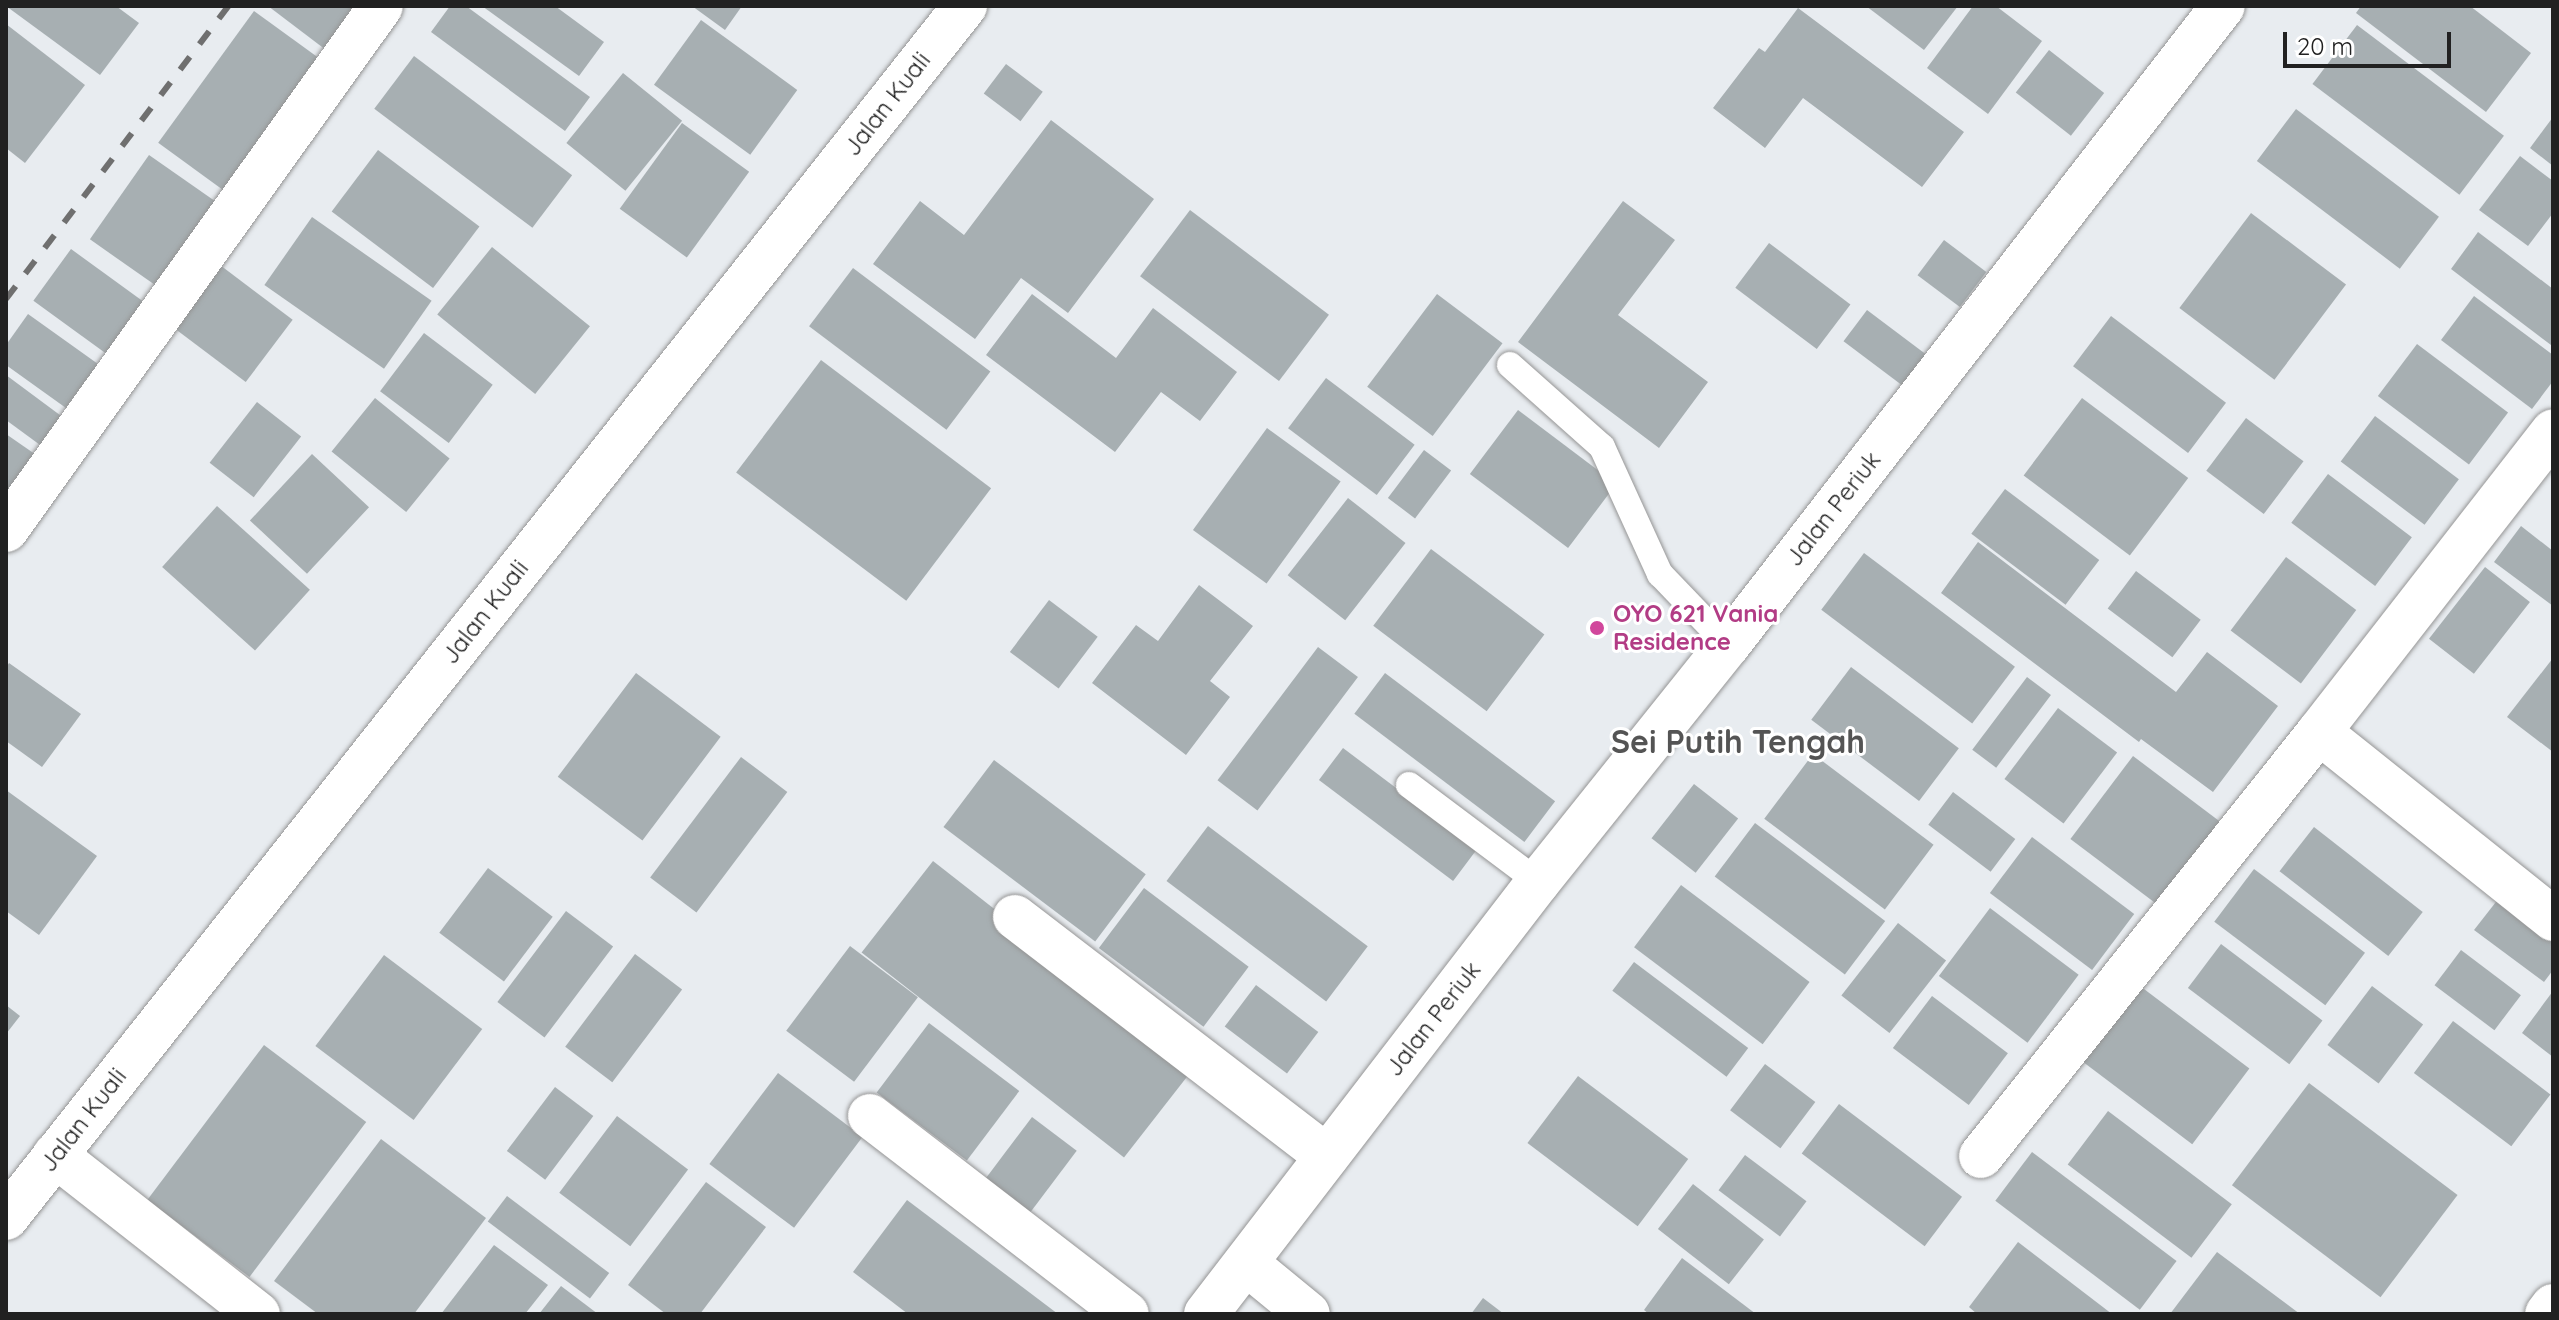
<!DOCTYPE html>
<style>
body{margin:0}
#map{position:relative;width:2559px;height:1320px;overflow:hidden;background:#e8ecf0;font-family:Quicksand,sans-serif}
div>[style]{position:absolute}
.building>*{inset:0;background:#a7afb2;transform-origin:0 0}
.roads{filter:drop-shadow(0 0 2px #959595) drop-shadow(0 0 2px #959595)}
.service>*{height:26px;margin:-13px;padding:0 13px;transform-origin:13px;border-radius:13px;background:#fff}
.minor>*{height:44px;margin:-22px;padding:0 22px;transform-origin:22px;border-radius:22px;background:#fff}
.tertiary>*{height:44px;margin:-22px;padding:0 22px;transform-origin:22px;border-radius:22px;background:#fff}
.rail>*{height:6px;margin-top:-3px;transform-origin:0;background:repeating-linear-gradient(90deg,#6f6f6f 0 16px,transparent 0 32px)}
.dots>*{width:22px;height:22px;translate:-50% -50%;box-sizing:border-box;border:4px solid #fff;border-radius:50%}
span{translate:-50% -50%;white-space:nowrap;text-align:center;line-height:1.15;-webkit-text-stroke:6px #fff;paint-order:stroke}
.street-label{font-size:24px;color:#212121}
.hotel-label{font-size:24px;color:#b23c85;font-weight:700}
.left{translate:0 -50%;text-align:left}
.district-label{font-size:32px;color:#545454;font-weight:700}
.frame{position:absolute;inset:0;border:8px solid #212121;pointer-events:none}
.scale{position:absolute;left:2283px;top:32px;width:168px;height:36px;box-sizing:border-box;border:4px solid #212121;border-top:0;padding-left:10px;font-size:24px;line-height:28px;white-space:nowrap;color:#212121;-webkit-text-stroke:6px #fff;paint-order:stroke}
</style>
<div id="map">
<div class="building">
<div style="clip-path:polygon(6px 6px,116px 6px,139px 23px,100px 75px)"></div>
<div style="clip-path:polygon(268px 6px,352px 6px,357px 9px,326px 50px)"></div>
<div style="clip-path:polygon(450px 6px,466px 6px,590px 97px,565px 131px,431px 32px)"></div>
<div style="clip-path:polygon(482px 6px,555px 6px,604px 42px,579px 76px)"></div>
<div style="clip-path:polygon(692px 6px,742px 6px,725px 30px)"></div>
<div style="clip-path:polygon(1866px 6px,1958px 6px,1924px 50px)"></div>
<div style="clip-path:polygon(1973px 6px,1996px 6px,2042px 41px,1988px 114px,1927px 68px)"></div>
<div style="clip-path:polygon(2361px 6px,2470px 6px,2531px 53px,2486px 112px,2356px 13px)"></div>
<div style="clip-path:polygon(1798px 8px,1964px 132px,1922px 187px,1803px 98px,1765px 148px,1713px 108px,1759px 48px,1765px 52px)"></div>
<div style="left:254px;top:11px;width:95px;height:163px;rotate:36deg"></div>
<div style="left:701px;top:20px;width:119px;height:80px;rotate:36deg"></div>
<div style="clip-path:polygon(6px 24px,85px 85px,25px 163px,6px 148px)"></div>
<div style="left:2357px;top:25px;width:184px;height:74px;rotate:37deg"></div>
<div style="left:2049px;top:50px;width:70px;height:54px;rotate:38deg"></div>
<div style="left:414px;top:56px;width:198px;height:66px;rotate:37deg"></div>
<div style="left:1006px;top:64px;width:46px;height:37px;rotate:37deg"></div>
<div style="left:623px;top:73px;width:76px;height:90px;rotate:39deg"></div>
<div style="left:2296px;top:109px;width:179px;height:65px;rotate:37deg"></div>
<div style="clip-path:polygon(2553px 117px,2553px 166px,2530px 148px)"></div>
<div style="clip-path:polygon(1051px 120px,1154px 199px,1068px 313px,1021px 278px,975px 339px,873px 264px,920px 201px,964px 235px)"></div>
<div style="left:682px;top:123px;width:83px;height:106px;rotate:36deg"></div>
<div style="left:378px;top:150px;width:127px;height:77px;rotate:37deg"></div>
<div style="left:149px;top:155px;width:90px;height:103px;rotate:35deg"></div>
<div style="clip-path:polygon(2520px 156px,2553px 181px,2553px 213px,2528px 246px,2479px 210px)"></div>
<div style="clip-path:polygon(1623px 201px,1675px 240px,1618px 315px,1708px 382px,1659px 448px,1518px 342px)"></div>
<div style="left:1190px;top:210px;width:174px;height:83px;rotate:37deg"></div>
<div style="left:2251px;top:213px;width:119px;height:119px;rotate:37deg"></div>
<div style="left:312px;top:217px;width:146px;height:83px;rotate:35deg"></div>
<div style="clip-path:polygon(2478px 232px,2553px 289px,2551px 345px,2451px 269px)"></div>
<div style="left:1944px;top:240px;width:53px;height:44px;rotate:37deg"></div>
<div style="left:1769px;top:243px;width:102px;height:56px;rotate:37deg"></div>
<div style="left:492px;top:247px;width:126px;height:87px;rotate:39deg"></div>
<div style="left:71px;top:249px;width:97px;height:64px;rotate:36deg"></div>
<div style="left:216px;top:262px;width:96px;height:78px;rotate:37deg"></div>
<div style="left:853px;top:268px;width:172px;height:73px;rotate:37deg"></div>
<div style="clip-path:polygon(1032px 294px,1116px 358px,1153px 308px,1237px 372px,1200px 421px,1161px 392px,1115px 452px,986px 355px)"></div>
<div style="left:1437px;top:294px;width:82px;height:116px;rotate:37deg"></div>
<div style="clip-path:polygon(2474px 296px,2553px 355px,2553px 381px,2532px 409px,2441px 340px)"></div>
<div style="left:1867px;top:310px;width:82px;height:39px;rotate:37deg"></div>
<div style="clip-path:polygon(28px 314px,98px 364px,66px 408px,6px 365px,6px 345px)"></div>
<div style="left:2111px;top:316px;width:144px;height:63px;rotate:37deg"></div>
<div style="left:424px;top:333px;width:86px;height:73px;rotate:37deg"></div>
<div style="left:2417px;top:344px;width:114px;height:65px;rotate:37deg"></div>
<div style="left:821px;top:360px;width:213px;height:141px;rotate:37deg"></div>
<div style="clip-path:polygon(6px 375px,72px 424px,51px 453px,6px 420px)"></div>
<div style="left:1326px;top:378px;width:111px;height:63px;rotate:37deg"></div>
<div style="left:375px;top:398px;width:96px;height:69px;rotate:39deg"></div>
<div style="left:2082px;top:398px;width:133px;height:97px;rotate:37deg"></div>
<div style="left:257px;top:402px;width:56px;height:77px;rotate:38deg"></div>
<div style="left:1518px;top:410px;width:123px;height:80px;rotate:37deg"></div>
<div style="left:2375px;top:416px;width:105px;height:57px;rotate:37deg"></div>
<div style="left:2246px;top:418px;width:72px;height:66px;rotate:37deg"></div>
<div style="left:1267px;top:428px;width:91px;height:126px;rotate:36deg"></div>
<div style="clip-path:polygon(6px 434px,42px 459px,6px 510px)"></div>
<div style="left:1424px;top:450px;width:34px;height:60px;rotate:37deg"></div>
<div style="left:312px;top:454px;width:78px;height:91px;rotate:43deg"></div>
<div style="left:2328px;top:474px;width:105px;height:61px;rotate:37deg"></div>
<div style="left:2005px;top:489px;width:118px;height:56px;rotate:37deg"></div>
<div style="left:1348px;top:498px;width:73px;height:98px;rotate:38deg"></div>
<div style="left:217px;top:506px;width:125px;height:82px;rotate:42deg"></div>
<div style="clip-path:polygon(2521px 526px,2553px 551px,2553px 606px,2494px 562px)"></div>
<div style="clip-path:polygon(1978px 542px,2176px 692px,2207px 652px,2278px 706px,2213px 792px,2141px 739px,2139px 742px,1941px 593px)"></div>
<div style="left:1431px;top:549px;width:142px;height:96px;rotate:37deg"></div>
<div style="left:1864px;top:553px;width:189px;height:71px;rotate:37deg"></div>
<div style="left:2286px;top:557px;width:88px;height:92px;rotate:37deg"></div>
<div style="left:2485px;top:567px;width:57px;height:91px;rotate:38deg"></div>
<div style="left:2136px;top:571px;width:81px;height:47px;rotate:37deg"></div>
<div style="clip-path:polygon(1199px 585px,1253px 626px,1210px 681px,1230px 697px,1186px 755px,1092px 683px,1136px 625px,1158px 641px)"></div>
<div style="left:1049px;top:600px;width:61px;height:65px;rotate:37deg"></div>
<div style="left:1318px;top:647px;width:50px;height:167px;rotate:37deg"></div>
<div style="clip-path:polygon(2553px 658px,2553px 752px,2507px 717px)"></div>
<div style="clip-path:polygon(9px 663px,81px 714px,42px 767px,6px 741px,6px 668px)"></div>
<div style="left:1851px;top:667px;width:135px;height:66px;rotate:37deg"></div>
<div style="left:636px;top:673px;width:106px;height:130px;rotate:37deg"></div>
<div style="left:1385px;top:673px;width:213px;height:51px;rotate:37deg"></div>
<div style="left:2027px;top:677px;width:30px;height:91px;rotate:37deg"></div>
<div style="left:2058px;top:708px;width:74px;height:89px;rotate:37deg"></div>
<div style="left:1343px;top:748px;width:168px;height:40px;rotate:37deg"></div>
<div style="left:1813px;top:754px;width:151px;height:81px;rotate:37deg"></div>
<div style="left:2133px;top:756px;width:110px;height:104px;rotate:37deg"></div>
<div style="left:741px;top:757px;width:58px;height:151px;rotate:37deg"></div>
<div style="left:994px;top:760px;width:190px;height:84px;rotate:37deg"></div>
<div style="left:1694px;top:784px;width:56px;height:69px;rotate:38deg"></div>
<div style="clip-path:polygon(6px 790px,97px 856px,39px 935px,6px 911px)"></div>
<div style="left:1953px;top:792px;width:78px;height:41px;rotate:37deg"></div>
<div style="left:1755px;top:823px;width:163px;height:67px;rotate:37deg"></div>
<div style="left:1208px;top:826px;width:200px;height:69px;rotate:37deg"></div>
<div style="left:2314px;top:827px;width:138px;height:56px;rotate:38deg"></div>
<div style="left:2032px;top:837px;width:128px;height:70px;rotate:37deg"></div>
<div style="left:933px;top:861px;width:333px;height:116px;rotate:38deg"></div>
<div style="left:488px;top:868px;width:81px;height:81px;rotate:37deg"></div>
<div style="left:2254px;top:869px;width:139px;height:66px;rotate:37deg"></div>
<div style="left:1681px;top:885px;width:161px;height:78px;rotate:37deg"></div>
<div style="left:1144px;top:888px;width:131px;height:75px;rotate:37deg"></div>
<div style="clip-path:polygon(2499px 898px,2553px 938px,2553px 970px,2544px 982px,2474px 930px)"></div>
<div style="left:1990px;top:908px;width:111px;height:85px;rotate:37deg"></div>
<div style="left:566px;top:911px;width:59px;height:114px;rotate:37deg"></div>
<div style="left:1898px;top:923px;width:61px;height:92px;rotate:38deg"></div>
<div style="left:2221px;top:944px;width:127px;height:55px;rotate:37deg"></div>
<div style="left:850px;top:946px;width:85px;height:106px;rotate:37deg"></div>
<div style="left:2461px;top:950px;width:75px;height:44px;rotate:37deg"></div>
<div style="left:635px;top:954px;width:59px;height:116px;rotate:37deg"></div>
<div style="left:384px;top:955px;width:123px;height:114px;rotate:37deg"></div>
<div style="left:1634px;top:962px;width:143px;height:36px;rotate:37deg"></div>
<div style="left:2136px;top:983px;width:142px;height:95px;rotate:37deg"></div>
<div style="left:1256px;top:985px;width:78px;height:52px;rotate:37deg"></div>
<div style="left:2372px;top:986px;width:64px;height:74px;rotate:37deg"></div>
<div style="clip-path:polygon(2553px 991px,2553px 1057px,2522px 1033px)"></div>
<div style="left:1932px;top:996px;width:95px;height:65px;rotate:37deg"></div>
<div style="clip-path:polygon(6px 1005px,20px 1016px,6px 1034px)"></div>
<div style="left:2453px;top:1021px;width:122px;height:65px;rotate:37deg"></div>
<div style="left:929px;top:1023px;width:113px;height:87px;rotate:37deg"></div>
<div style="left:264px;top:1045px;width:128px;height:194px;rotate:37deg"></div>
<div style="left:1765px;top:1064px;width:63px;height:58px;rotate:37deg"></div>
<div style="left:778px;top:1073px;width:106px;height:114px;rotate:37deg"></div>
<div style="left:1578px;top:1076px;width:138px;height:84px;rotate:37deg"></div>
<div style="left:2309px;top:1083px;width:186px;height:128px;rotate:37deg"></div>
<div style="left:555px;top:1087px;width:48px;height:80px;rotate:37deg"></div>
<div style="left:1839px;top:1104px;width:154px;height:62px;rotate:37deg"></div>
<div style="left:2108px;top:1111px;width:155px;height:67px;rotate:37deg"></div>
<div style="left:617px;top:1116px;width:89px;height:96px;rotate:37deg"></div>
<div style="left:1032px;top:1117px;width:56px;height:97px;rotate:37deg"></div>
<div style="clip-path:polygon(381px 1139px,486px 1218px,414px 1314px,318px 1314px,274px 1281px)"></div>
<div style="left:2032px;top:1152px;width:181px;height:61px;rotate:37deg"></div>
<div style="left:1745px;top:1155px;width:77px;height:44px;rotate:37deg"></div>
<div style="clip-path:polygon(706px 1182px,766px 1227px,700px 1314px,666px 1314px,628px 1285px)"></div>
<div style="left:1693px;top:1184px;width:90px;height:57px;rotate:38deg"></div>
<div style="left:507px;top:1196px;width:128px;height:32px;rotate:37deg"></div>
<div style="clip-path:polygon(907px 1200px,1058px 1314px,908px 1314px,853px 1272px)"></div>
<div style="clip-path:polygon(2018px 1242px,2112px 1314px,1977px 1314px,1969px 1307px)"></div>
<div style="clip-path:polygon(494px 1245px,548px 1285px,525px 1314px,441px 1314px)"></div>
<div style="clip-path:polygon(2217px 1252px,2300px 1314px,2170px 1314px)"></div>
<div style="clip-path:polygon(1682px 1258px,1756px 1314px,1649px 1314px,1644px 1310px)"></div>
<div style="clip-path:polygon(561px 1286px,598px 1314px,539px 1314px)"></div>
<div style="clip-path:polygon(1483px 1298px,1504px 1314px,1471px 1314px)"></div>
</div>
<div class="roads">
<div class="service">
<div style="left:1510px;top:365px;width:123px;rotate:41.7deg"></div>
<div style="left:1602px;top:447px;width:140px;rotate:65.5deg"></div>
<div style="left:1660px;top:574px;width:98px;rotate:46.2deg"></div>
<div style="left:1409px;top:785px;width:161px;rotate:36.9deg"></div>
</div>
<div class="minor">
<div style="left:6px;top:530px;width:644px;rotate:-54.41deg"></div>
<div style="left:2319px;top:732px;width:300px;rotate:38.6deg"></div>
<div style="left:1015px;top:917px;width:393px;rotate:37.5deg"></div>
<div style="left:870px;top:1116px;width:324px;rotate:37.6deg"></div>
<div style="left:55px;top:1155px;width:258px;rotate:38.1deg"></div>
<div style="left:1981px;top:1156px;width:542px;rotate:-51.44deg"></div>
<div style="left:2319px;top:732px;width:381px;rotate:-52.1deg"></div>
<div style="left:6px;top:1218px;width:1546px;rotate:-51.65deg"></div>
<div style="left:1246px;top:1263px;width:80px;rotate:39.4deg"></div>
<div style="left:1206px;top:1314px;width:545px;rotate:-52.46deg"></div>
<div style="left:1538px;top:882px;width:304px;rotate:-51.3deg"></div>
<div style="left:1728px;top:645px;width:808px;rotate:-52.24deg"></div>
</div>
<div class="tertiary">
<div style="left:2547px;top:1314px;width:10px;rotate:-53deg"></div>
</div>
</div>
<div class="rail">
<div style="left:6px;top:299px;width:368px;rotate:-52.8deg"></div>
</div>
<div class="dots">
<div style="left:1597px;top:628px;background:#d1479c"></div>
</div>
<div class="street-label">
<span style="left:887px;top:104px;rotate:-52deg">Jalan Kuali</span>
<span style="left:1833px;top:509px;rotate:-52deg">Jalan Periuk</span>
<span style="left:485px;top:612px;rotate:-52deg">Jalan Kuali</span>
<span style="left:1433px;top:1019px;rotate:-52deg">Jalan Periuk</span>
<span style="left:83px;top:1120px;rotate:-52deg">Jalan Kuali</span>
</div>
<div class="hotel-label">
<span class="left" style="left:1613px;top:628px">OYO 621 Vania<br>Residence</span>
</div>
<div class="district-label">
<span style="left:1738px;top:741px">Sei Putih Tengah</span>
</div>
<div class="frame"></div>
<div class="scale">20 m</div>
</div>
